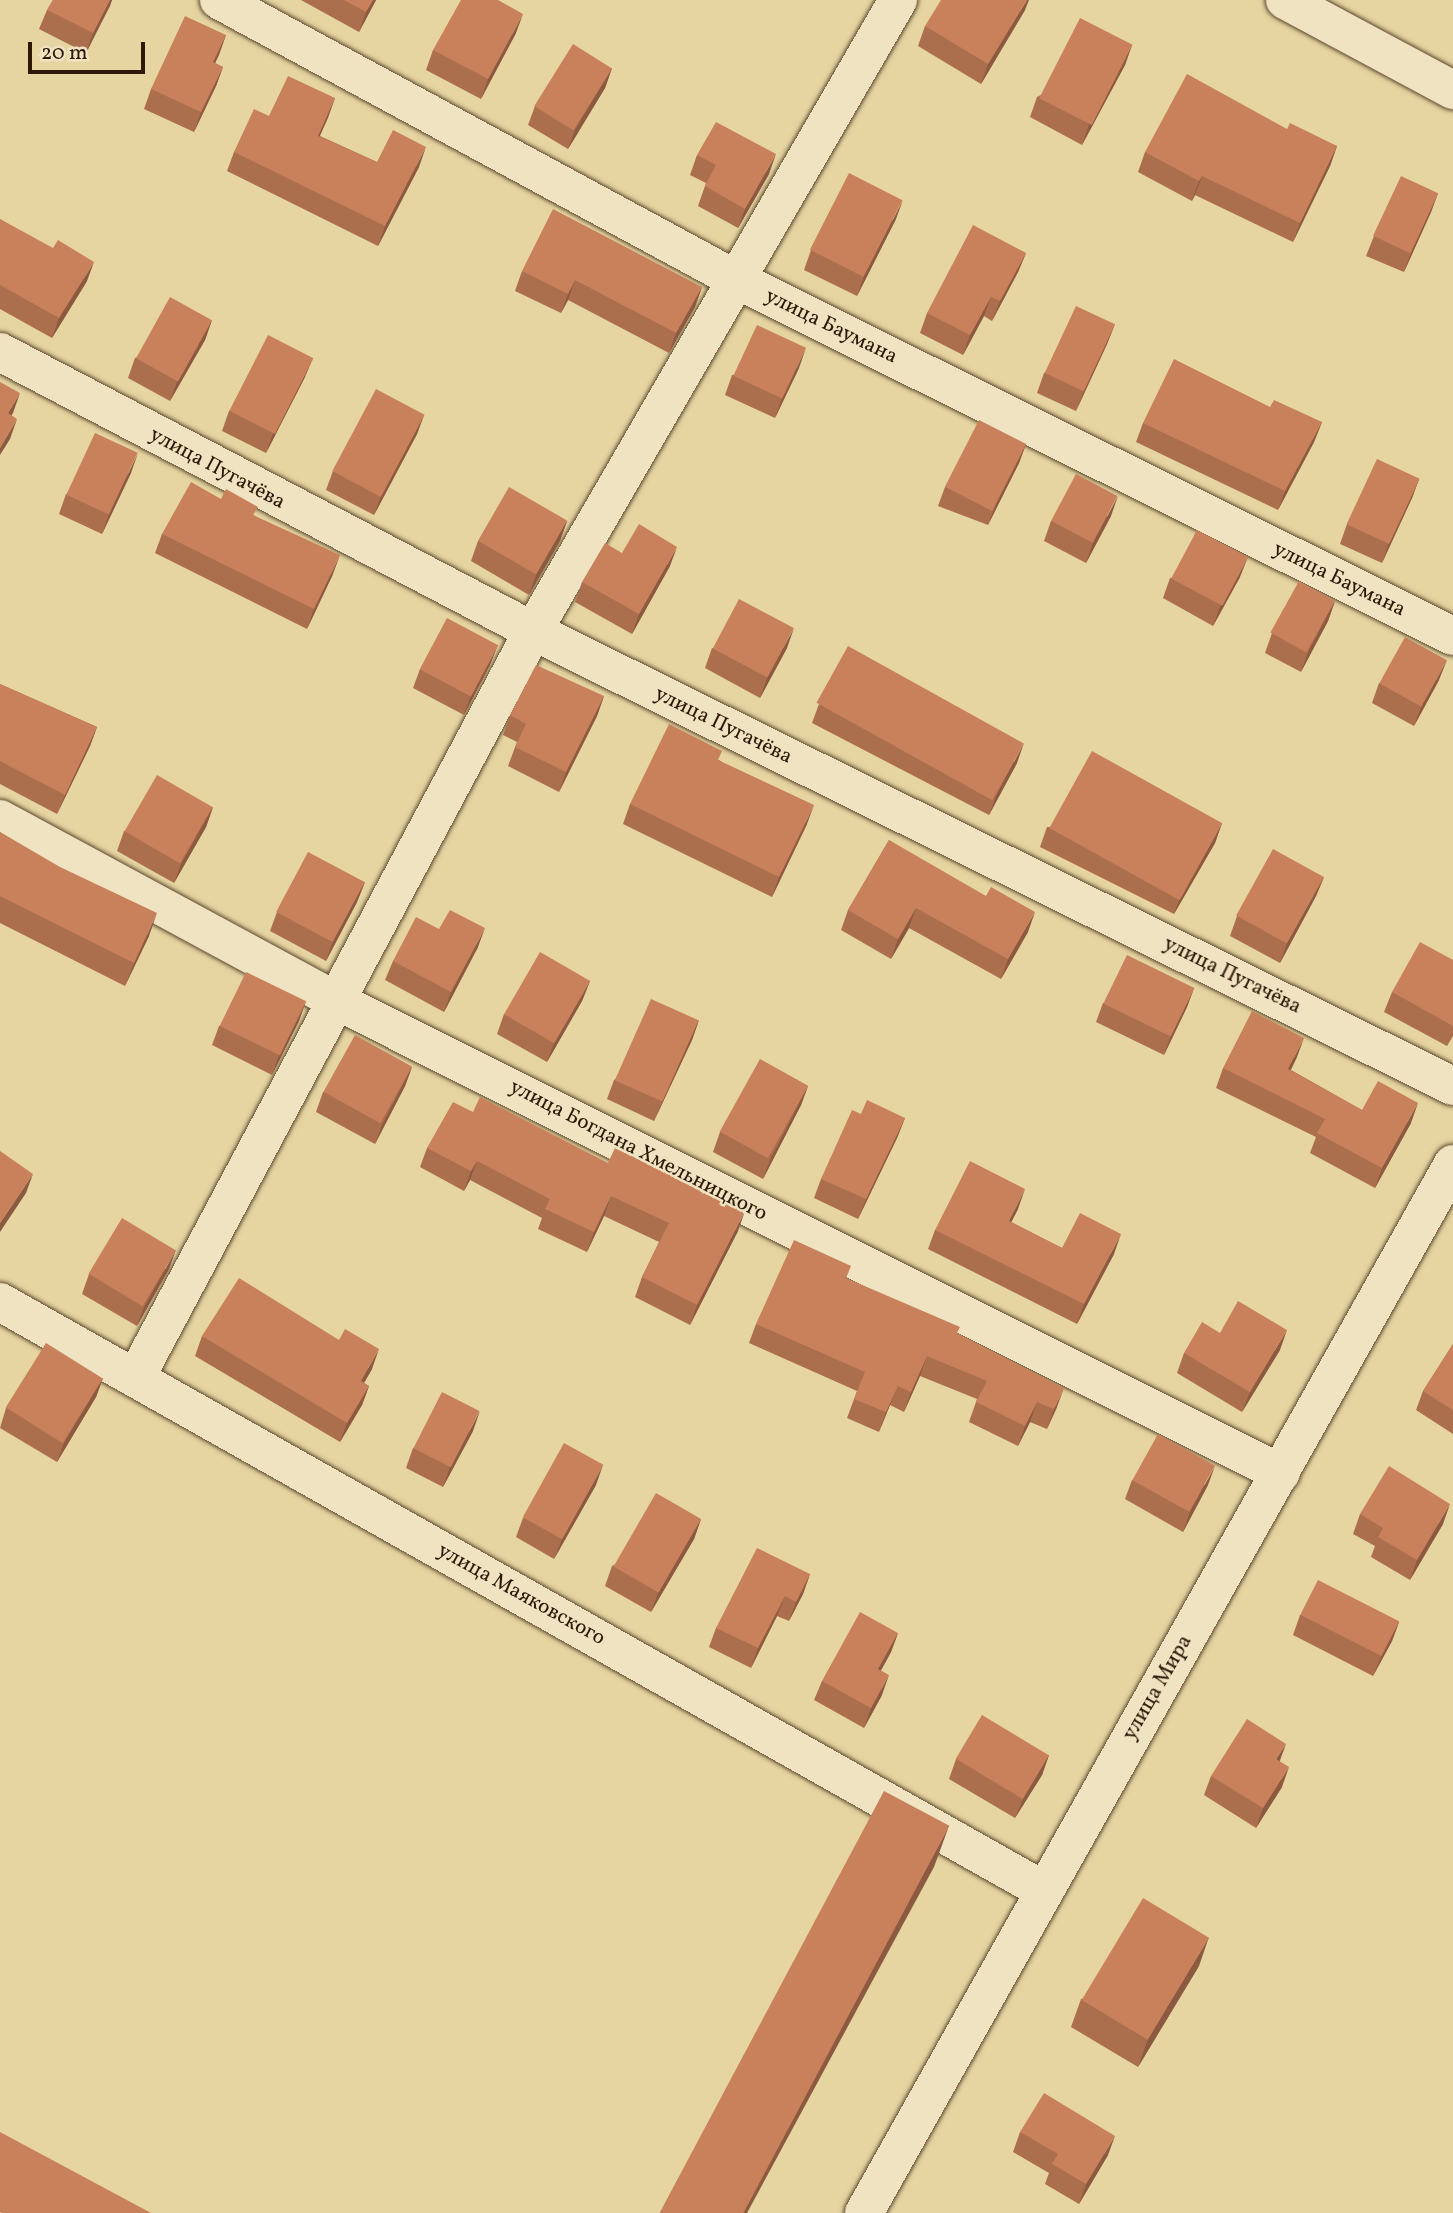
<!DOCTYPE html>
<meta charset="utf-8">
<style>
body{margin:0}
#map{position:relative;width:1453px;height:2213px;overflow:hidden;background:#e6d4a1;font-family:Vollkorn,serif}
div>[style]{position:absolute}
.roads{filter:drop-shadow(0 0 2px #5c472d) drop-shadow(0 0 2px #5c472d)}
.minor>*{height:38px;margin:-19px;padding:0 19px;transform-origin:19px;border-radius:19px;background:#efe3c2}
.wall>*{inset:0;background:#ac6f4e}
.shaded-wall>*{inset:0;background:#8c5a40}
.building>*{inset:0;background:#c8815b;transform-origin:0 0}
span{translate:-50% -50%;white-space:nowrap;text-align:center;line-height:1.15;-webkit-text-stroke:5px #efe3c2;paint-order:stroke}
.street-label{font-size:21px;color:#2e1806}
.scale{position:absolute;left:28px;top:42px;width:117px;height:32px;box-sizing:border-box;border:4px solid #2e1806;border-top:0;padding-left:9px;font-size:21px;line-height:24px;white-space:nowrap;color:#2e1806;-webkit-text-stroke:5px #efe3c2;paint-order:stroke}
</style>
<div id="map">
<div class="roads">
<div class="minor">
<div style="left:219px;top:0;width:591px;rotate:28.39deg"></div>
<div style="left:739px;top:281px;width:797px;rotate:26.44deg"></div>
<div style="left:1285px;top:0;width:191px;rotate:28.2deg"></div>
<div style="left:0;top:352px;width:602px;rotate:27.63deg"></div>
<div style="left:533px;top:631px;width:1026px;rotate:26.32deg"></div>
<div style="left:0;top:819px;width:385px;rotate:28.4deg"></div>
<div style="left:339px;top:1002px;width:1053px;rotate:26.57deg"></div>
<div style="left:0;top:1302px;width:1197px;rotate:29.41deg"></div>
<div style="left:136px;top:1377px;width:845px;rotate:-61.98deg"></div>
<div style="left:533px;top:631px;width:729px;rotate:-59.95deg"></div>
<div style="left:864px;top:2213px;width:1203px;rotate:-60.69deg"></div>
</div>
</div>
<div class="wall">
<div style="clip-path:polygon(53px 0,112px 0,86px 53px,39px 29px,47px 10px)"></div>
<div style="clip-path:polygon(301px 0,376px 0,359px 32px)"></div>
<div style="clip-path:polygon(1025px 10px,981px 84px,918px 46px,925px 26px)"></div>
<div style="clip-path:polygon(516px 33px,481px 99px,426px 70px,433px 50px)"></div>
<div style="clip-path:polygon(226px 35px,215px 63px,223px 67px,216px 86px,194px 132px,144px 109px,151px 89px)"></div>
<div style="clip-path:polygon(1132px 45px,1125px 65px,1082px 145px,1030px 117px,1037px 97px)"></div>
<div style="clip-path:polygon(612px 68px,605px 88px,568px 149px,528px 125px,535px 106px)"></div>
<div style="clip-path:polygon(335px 98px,320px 136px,377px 162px,419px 167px,378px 246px,227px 171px,234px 152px,269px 116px)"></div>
<div style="clip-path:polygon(1287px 129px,1337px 146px,1330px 166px,1293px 242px,1195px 195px,1192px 201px,1138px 172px,1145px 152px)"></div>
<div style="clip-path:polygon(697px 155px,769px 174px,738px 228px,698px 206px,706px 183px,690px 175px)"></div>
<div style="clip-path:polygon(1438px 193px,1431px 212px,1404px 272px,1366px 256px,1374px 236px)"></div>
<div style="clip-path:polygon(0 219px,87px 281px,52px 338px,0 309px)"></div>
<div style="clip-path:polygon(896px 219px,857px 296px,804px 270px,811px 250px)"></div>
<div style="clip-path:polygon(1026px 253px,1018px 272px,992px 321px,984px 316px,963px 355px,920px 333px,927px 313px)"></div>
<div style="clip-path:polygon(522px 271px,702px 287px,695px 307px,669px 353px,568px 300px,561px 313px,515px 291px)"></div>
<div style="clip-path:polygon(212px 320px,205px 340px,170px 401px,128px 378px,135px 358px)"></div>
<div style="clip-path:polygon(1115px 324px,1107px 344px,1076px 411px,1037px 393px,1044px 373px)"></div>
<div style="clip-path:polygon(799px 368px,775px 418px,725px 395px,732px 375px)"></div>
<div style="clip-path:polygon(305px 377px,266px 453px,222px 431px,229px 411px)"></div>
<div style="clip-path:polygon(1270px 407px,1322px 422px,1314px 442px,1278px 510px,1136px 442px,1143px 423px)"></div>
<div style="clip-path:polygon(424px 415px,417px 434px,374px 515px,326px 490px,333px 471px)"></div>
<div style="clip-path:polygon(1026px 444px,1019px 463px,988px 525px,938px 506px,945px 487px)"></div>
<div style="clip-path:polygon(131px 473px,102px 534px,59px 514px,66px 494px)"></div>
<div style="clip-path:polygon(1419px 479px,1412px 498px,1382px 563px,1340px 544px,1347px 524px)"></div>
<div style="clip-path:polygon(221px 499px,255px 516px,333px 574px,307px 629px,155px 553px,162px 534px)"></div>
<div style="clip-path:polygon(1111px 516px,1086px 563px,1044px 541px,1051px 521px)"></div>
<div style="clip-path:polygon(567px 521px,560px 541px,529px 595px,471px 561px,478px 541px)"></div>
<div style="clip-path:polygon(622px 553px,670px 566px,632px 634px,575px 602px,582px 582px)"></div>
<div style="clip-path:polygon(1240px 577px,1213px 626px,1163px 598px,1170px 578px)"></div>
<div style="clip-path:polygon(1335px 601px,1328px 621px,1301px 672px,1265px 653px,1272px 633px)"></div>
<div style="clip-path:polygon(712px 648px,787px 648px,760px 698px,705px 668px)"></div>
<div style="clip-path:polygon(490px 665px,464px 715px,413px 688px,420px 669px)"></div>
<div style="clip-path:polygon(1439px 680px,1414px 726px,1372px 703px,1379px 683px)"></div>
<div style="clip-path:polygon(0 684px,97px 727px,90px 746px,57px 814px,0 784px)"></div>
<div style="clip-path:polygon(604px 696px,597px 716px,559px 792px,508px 766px,517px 742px,503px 735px,510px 715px)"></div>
<div style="clip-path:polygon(819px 704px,1017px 763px,989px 815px,812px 723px)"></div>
<div style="clip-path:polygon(719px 760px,807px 824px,772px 897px,623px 824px,630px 804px)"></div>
<div style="clip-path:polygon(213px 807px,206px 827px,174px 883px,117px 851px,124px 831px)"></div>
<div style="clip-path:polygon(1222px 823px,1215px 843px,1174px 914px,1040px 847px,1047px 827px)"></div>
<div style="clip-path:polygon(0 832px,149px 936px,125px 986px,0 923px)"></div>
<div style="clip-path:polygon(889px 840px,1028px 932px,1001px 979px,909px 928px,891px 959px,841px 930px,848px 910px)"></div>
<div style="clip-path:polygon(1324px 877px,1316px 896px,1280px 963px,1230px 936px,1237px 916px)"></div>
<div style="clip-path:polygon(365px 882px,357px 902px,326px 961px,270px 931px,277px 912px)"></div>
<div style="clip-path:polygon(439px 929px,478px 947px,444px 1012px,385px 980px,393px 961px)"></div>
<div style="clip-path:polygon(1453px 960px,1453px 1036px,1447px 1046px,1384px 1012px,1392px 992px)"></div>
<div style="clip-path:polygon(590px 981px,582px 1001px,547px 1062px,497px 1034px,504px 1014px)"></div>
<div style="clip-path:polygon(1194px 988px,1187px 1007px,1164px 1055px,1096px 1022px,1103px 1003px)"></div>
<div style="clip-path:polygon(306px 1001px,299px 1021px,272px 1075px,212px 1045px,219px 1026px)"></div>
<div style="clip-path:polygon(699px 1020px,692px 1040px,654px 1121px,607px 1099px,614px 1080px)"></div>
<div style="clip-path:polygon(1297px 1057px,1291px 1070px,1362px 1110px,1411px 1123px,1375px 1188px,1310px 1153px,1316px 1137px,1216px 1088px,1223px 1068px)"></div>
<div style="clip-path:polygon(412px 1067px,405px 1086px,375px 1144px,316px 1112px,323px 1092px)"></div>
<div style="clip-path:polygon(808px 1086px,801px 1105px,763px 1179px,713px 1152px,720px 1132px)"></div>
<div style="clip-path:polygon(473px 1112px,738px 1231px,690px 1325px,635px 1297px,642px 1277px,659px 1242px,604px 1216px,587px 1252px,538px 1229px,542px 1218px,470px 1180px,464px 1191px,420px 1167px,427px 1148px)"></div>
<div style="clip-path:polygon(861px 1114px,905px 1118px,897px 1138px,858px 1219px,814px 1198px,821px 1179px)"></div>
<div style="clip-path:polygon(1018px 1209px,1011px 1222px,1062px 1248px,1114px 1254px,1077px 1324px,928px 1249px,935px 1230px)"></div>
<div style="clip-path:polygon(169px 1269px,137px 1326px,82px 1294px,89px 1274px)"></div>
<div style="clip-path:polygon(847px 1279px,957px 1333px,1057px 1407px,1047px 1429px,1030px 1422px,1018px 1446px,969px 1422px,977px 1399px,920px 1376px,904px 1412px,890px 1405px,879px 1432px,847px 1418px,857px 1391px,749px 1343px,756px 1324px)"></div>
<div style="clip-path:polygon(202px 1336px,372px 1369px,364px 1383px,369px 1386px,362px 1405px,340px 1442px,195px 1356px)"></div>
<div style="clip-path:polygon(1453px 1344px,1453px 1434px,1416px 1410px,1423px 1391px)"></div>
<div style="clip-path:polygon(1280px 1350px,1242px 1412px,1177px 1373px,1184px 1353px)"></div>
<div style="clip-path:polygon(103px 1378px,96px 1397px,57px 1462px,0 1428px,6px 1408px)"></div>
<div style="clip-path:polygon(473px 1431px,443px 1487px,406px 1468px,413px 1448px)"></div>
<div style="clip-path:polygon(1132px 1480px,1208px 1485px,1183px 1532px,1125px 1499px)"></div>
<div style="clip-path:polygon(596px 1485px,554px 1559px,516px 1537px,523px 1518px)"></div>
<div style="clip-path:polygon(1360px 1514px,1443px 1524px,1410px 1580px,1371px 1557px,1375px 1546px,1353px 1534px)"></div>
<div style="clip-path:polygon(701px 1519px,694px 1539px,651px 1612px,605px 1586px,612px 1566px)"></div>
<div style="clip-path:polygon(810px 1574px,803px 1594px,789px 1621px,777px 1616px,751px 1668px,709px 1647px,716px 1628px)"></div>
<div style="clip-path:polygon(1300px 1615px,1399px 1622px,1392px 1641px,1373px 1676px,1293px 1635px)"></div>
<div style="clip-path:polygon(898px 1633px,891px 1652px,881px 1670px,882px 1695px,864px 1728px,814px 1700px,822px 1681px)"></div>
<div style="clip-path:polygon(1049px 1755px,1042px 1775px,1015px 1818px,949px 1779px,956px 1759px)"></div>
<div style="clip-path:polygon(1279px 1761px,1282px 1787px,1256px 1828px,1204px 1795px,1211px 1776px)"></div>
<div style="clip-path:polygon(1199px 1966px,1138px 2067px,1071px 2027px,1081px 1999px)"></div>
<div style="clip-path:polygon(1020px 2132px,1108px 2155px,1079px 2204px,1045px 2184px,1049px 2173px,1013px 2152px)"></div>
</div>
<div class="shaded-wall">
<div style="clip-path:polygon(110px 0,112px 0,110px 6px,86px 53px,93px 33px)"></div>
<div style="clip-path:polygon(373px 0,376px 0,359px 32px,366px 12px)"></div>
<div style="clip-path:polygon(1027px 0,1029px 0,1025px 10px,981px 84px,988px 64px)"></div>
<div style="clip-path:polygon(523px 14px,516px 33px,481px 99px,488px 79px)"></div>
<div style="clip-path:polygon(226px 35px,219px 55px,206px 82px,213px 62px)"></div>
<div style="clip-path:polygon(1132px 45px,1125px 65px,1082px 145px,1089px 125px)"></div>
<div style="clip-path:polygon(223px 67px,216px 86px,194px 132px,201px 112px)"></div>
<div style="clip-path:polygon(612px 68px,605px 88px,568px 149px,575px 130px)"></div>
<div style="clip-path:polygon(335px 98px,328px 118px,311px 155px,318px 136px)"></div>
<div style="clip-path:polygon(1337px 146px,1330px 166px,1293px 242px,1300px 223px)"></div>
<div style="clip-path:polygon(426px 147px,419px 167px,378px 246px,385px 226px)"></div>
<div style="clip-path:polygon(776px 154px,769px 174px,738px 228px,745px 209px)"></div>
<div style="clip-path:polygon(1202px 176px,1195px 195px,1192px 201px,1199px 181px)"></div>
<div style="clip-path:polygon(1438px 193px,1431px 212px,1404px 272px,1411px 253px)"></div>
<div style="clip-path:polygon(903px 200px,896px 219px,857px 296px,864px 276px)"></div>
<div style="clip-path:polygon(1026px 253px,1018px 272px,992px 321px,1000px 301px)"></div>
<div style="clip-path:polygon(94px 262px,87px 281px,52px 338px,59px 318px)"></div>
<div style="clip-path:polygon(575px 280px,568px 300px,561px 313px,568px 294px)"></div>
<div style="clip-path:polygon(702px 287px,695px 307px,669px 353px,676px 333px)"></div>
<div style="clip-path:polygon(991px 297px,984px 316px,963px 355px,970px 335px)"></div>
<div style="clip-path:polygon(212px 320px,205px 340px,170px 401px,177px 382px)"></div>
<div style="clip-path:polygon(1115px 324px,1107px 344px,1076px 411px,1084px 391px)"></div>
<div style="clip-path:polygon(806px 348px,799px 368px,775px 418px,782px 398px)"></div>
<div style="clip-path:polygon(313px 358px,305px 377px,266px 453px,273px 434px)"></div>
<div style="clip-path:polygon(20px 393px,13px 413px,1px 433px,8px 413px)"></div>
<div style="clip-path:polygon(424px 415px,417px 434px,374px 515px,381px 496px)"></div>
<div style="clip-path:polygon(17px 419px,10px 439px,0 455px,0 448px)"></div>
<div style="clip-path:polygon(1322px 422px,1314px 442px,1278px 510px,1285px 491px)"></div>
<div style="clip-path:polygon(1026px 444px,1019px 463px,988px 525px,995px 506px)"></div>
<div style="clip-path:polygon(138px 453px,131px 473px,102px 534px,109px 514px)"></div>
<div style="clip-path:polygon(1419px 479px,1412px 498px,1382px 563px,1389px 543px)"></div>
<div style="clip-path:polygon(1118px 496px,1111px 516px,1086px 563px,1093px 543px)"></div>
<div style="clip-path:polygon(567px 521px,560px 541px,529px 595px,536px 575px)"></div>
<div style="clip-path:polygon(677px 547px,670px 566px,632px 634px,639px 614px)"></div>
<div style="clip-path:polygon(340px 555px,333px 574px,307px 629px,314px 609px)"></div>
<div style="clip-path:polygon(1248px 557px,1240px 577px,1213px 626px,1220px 607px)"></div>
<div style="clip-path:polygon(1335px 601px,1328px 621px,1301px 672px,1308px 652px)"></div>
<div style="clip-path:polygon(794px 628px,787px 648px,760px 698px,767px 678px)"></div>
<div style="clip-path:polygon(498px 645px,490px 665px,464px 715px,471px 695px)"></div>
<div style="clip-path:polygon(1447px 660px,1439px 680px,1414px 726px,1421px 707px)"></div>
<div style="clip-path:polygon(604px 696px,597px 716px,559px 792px,566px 772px)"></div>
<div style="clip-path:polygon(97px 727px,90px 746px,57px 814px,65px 795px)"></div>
<div style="clip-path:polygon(1024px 743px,1017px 763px,989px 815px,996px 796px)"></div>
<div style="clip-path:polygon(814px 805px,807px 824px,772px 897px,779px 877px)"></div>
<div style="clip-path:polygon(213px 807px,206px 827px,174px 883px,181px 864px)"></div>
<div style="clip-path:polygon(1222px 823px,1215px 843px,1174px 914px,1181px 895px)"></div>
<div style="clip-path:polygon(1324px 877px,1316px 896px,1280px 963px,1287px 943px)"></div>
<div style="clip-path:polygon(365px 882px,357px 902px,326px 961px,333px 941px)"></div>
<div style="clip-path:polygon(916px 908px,909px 928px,891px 959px,898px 939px)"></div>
<div style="clip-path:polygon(1035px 912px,1028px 932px,1001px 979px,1008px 959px)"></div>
<div style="clip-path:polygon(157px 913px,149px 936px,125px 986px,134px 963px)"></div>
<div style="clip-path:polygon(485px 928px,478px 947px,444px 1012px,451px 992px)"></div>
<div style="clip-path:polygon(590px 981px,582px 1001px,547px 1062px,554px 1043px)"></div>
<div style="clip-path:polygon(1194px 988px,1187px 1007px,1164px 1055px,1171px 1035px)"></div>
<div style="clip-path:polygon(306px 1001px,299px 1021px,272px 1075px,279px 1055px)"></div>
<div style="clip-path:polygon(699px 1020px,692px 1040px,654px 1121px,662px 1102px)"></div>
<div style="clip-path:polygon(1304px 1038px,1297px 1057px,1281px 1088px,1288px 1069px)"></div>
<div style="clip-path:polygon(412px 1067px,405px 1086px,375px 1144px,382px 1125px)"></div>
<div style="clip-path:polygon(808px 1086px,801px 1105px,763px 1179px,770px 1160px)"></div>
<div style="clip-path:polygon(1418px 1103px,1411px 1123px,1375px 1188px,1382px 1168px)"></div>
<div style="clip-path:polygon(905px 1118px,897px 1138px,858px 1219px,866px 1199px)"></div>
<div style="clip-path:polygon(477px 1161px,470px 1180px,464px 1191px,471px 1171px)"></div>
<div style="clip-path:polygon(33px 1174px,26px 1193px,0 1232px,0 1223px)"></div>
<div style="clip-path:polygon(1025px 1189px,1018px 1209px,1002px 1241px,1009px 1221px)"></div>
<div style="clip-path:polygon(611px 1196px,604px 1216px,587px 1252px,594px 1232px)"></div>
<div style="clip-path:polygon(745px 1211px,738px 1231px,690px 1325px,697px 1305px)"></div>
<div style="clip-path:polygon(1121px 1234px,1114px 1254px,1077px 1324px,1084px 1304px)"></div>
<div style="clip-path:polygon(176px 1250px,169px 1269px,137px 1326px,144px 1307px)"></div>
<div style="clip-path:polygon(1287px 1330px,1280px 1350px,1242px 1412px,1250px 1392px)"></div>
<div style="clip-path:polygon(379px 1349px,372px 1369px,354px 1400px,361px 1381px)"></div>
<div style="clip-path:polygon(927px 1356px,920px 1376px,904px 1412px,911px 1392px)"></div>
<div style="clip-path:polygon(103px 1378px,96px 1397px,57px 1462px,64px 1443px)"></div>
<div style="clip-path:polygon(369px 1386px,362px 1405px,340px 1442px,347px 1423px)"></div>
<div style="clip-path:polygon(898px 1386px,890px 1405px,879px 1432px,886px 1412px)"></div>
<div style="clip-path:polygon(1064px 1388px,1057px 1407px,1047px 1429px,1054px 1409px)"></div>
<div style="clip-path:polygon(1037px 1402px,1030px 1422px,1018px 1446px,1025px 1426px)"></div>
<div style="clip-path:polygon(480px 1411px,473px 1431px,443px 1487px,450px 1467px)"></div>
<div style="clip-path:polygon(603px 1465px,596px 1485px,554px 1559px,562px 1539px)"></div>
<div style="clip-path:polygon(1215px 1466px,1208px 1485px,1183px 1532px,1190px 1512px)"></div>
<div style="clip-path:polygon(1450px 1504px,1443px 1524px,1410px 1580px,1417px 1560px)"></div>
<div style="clip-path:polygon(701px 1519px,694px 1539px,651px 1612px,658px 1593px)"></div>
<div style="clip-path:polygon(810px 1574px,803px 1594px,789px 1621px,796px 1602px)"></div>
<div style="clip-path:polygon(785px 1596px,777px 1616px,751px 1668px,758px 1648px)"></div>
<div style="clip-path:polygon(1399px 1622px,1392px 1641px,1373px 1676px,1381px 1657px)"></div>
<div style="clip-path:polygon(898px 1633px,891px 1652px,871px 1689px,878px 1669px)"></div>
<div style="clip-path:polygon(889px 1675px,882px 1695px,864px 1728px,871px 1708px)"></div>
<div style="clip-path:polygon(1286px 1744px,1279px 1763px,1276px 1759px)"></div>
<div style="clip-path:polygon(1049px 1755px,1042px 1775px,1015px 1818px,1023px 1799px)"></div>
<div style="clip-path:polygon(1289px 1767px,1282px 1787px,1256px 1828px,1263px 1808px)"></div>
<div style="clip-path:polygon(949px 1826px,934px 1867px,747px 2213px,739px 2213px)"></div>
<div style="clip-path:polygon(1209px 1937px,1199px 1966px,1138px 2067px,1148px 2039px)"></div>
<div style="clip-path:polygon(1115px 2136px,1108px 2155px,1079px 2204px,1086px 2184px)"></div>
</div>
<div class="building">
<div style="clip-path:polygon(53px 0,110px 0,93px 33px,47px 10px)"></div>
<div style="clip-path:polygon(344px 0,373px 0,366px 12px)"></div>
<div style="clip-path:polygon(461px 0,498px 0,523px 14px,488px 79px,433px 50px)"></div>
<div style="clip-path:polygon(941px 0,1027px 0,988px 64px,925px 26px)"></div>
<div style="clip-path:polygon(185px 16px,226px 35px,213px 62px,223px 67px,201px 112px,151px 89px)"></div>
<div style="left:1080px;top:18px;width:59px;height:90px;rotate:27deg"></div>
<div style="left:573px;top:44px;width:46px;height:73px;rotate:32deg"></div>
<div style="clip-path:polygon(1187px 74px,1287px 129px,1290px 123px,1337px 146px,1300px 223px,1202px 176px,1199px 181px,1145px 152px)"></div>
<div style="clip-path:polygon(288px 76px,335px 98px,318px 136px,377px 162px,393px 130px,426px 147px,385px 226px,234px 152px,254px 109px,269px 116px)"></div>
<div style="clip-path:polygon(716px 122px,776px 154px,745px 209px,705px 186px,716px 165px,697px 155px)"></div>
<div style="left:849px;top:173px;width:60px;height:86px;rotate:27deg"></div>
<div style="left:1401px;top:176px;width:41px;height:66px;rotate:25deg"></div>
<div style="clip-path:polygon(553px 209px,702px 287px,676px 333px,575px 280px,568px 294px,522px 271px)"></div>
<div style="clip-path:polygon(0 219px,53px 248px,58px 240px,94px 262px,59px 318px,0 285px)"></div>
<div style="clip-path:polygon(973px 225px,1026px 253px,1000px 301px,991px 297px,970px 335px,927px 313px)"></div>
<div style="left:170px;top:297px;width:48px;height:70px;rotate:29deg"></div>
<div style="left:1076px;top:306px;width:43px;height:74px;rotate:25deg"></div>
<div style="left:757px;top:325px;width:54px;height:56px;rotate:25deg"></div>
<div style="left:268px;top:335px;width:51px;height:85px;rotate:27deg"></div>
<div style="clip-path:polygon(1174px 359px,1270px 407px,1274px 400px,1322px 422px,1285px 491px,1143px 423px)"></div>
<div style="clip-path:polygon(0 382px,20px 393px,8px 413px,17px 419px,0 448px)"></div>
<div style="left:376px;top:389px;width:55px;height:93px;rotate:28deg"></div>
<div style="left:979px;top:420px;width:53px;height:75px;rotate:27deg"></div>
<div style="left:95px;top:433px;width:47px;height:68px;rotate:25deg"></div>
<div style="left:1377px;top:459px;width:47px;height:72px;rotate:25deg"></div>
<div style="left:1076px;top:474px;width:47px;height:53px;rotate:28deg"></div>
<div style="clip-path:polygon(191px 482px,221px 499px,226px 489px,258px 507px,253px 515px,340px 555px,314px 609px,162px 534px)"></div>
<div style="left:509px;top:487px;width:67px;height:62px;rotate:30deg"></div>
<div style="clip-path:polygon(639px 524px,677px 547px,639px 614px,582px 582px,605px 543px,622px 553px)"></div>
<div style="left:1197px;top:530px;width:58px;height:55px;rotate:28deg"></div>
<div style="left:1299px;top:581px;width:41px;height:59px;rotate:29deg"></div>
<div style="left:739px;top:599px;width:62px;height:56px;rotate:28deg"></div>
<div style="left:447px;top:618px;width:58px;height:58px;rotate:28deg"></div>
<div style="left:1405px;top:637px;width:48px;height:53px;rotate:29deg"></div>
<div style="left:848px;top:646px;width:201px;height:65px;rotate:29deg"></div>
<div style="clip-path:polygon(536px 665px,604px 696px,566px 772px,515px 747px,526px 724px,510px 715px)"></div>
<div style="clip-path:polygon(0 684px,97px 727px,65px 795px,0 761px)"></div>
<div style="clip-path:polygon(669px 724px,722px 751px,718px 760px,814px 805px,779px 877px,630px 804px)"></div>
<div style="left:1092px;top:751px;width:149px;height:88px;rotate:29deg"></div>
<div style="left:157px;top:775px;width:64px;height:65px;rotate:30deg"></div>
<div style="clip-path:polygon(0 832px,60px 867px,157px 913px,134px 963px,0 896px)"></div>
<div style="clip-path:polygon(889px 840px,986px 896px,991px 887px,1035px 912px,1008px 959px,916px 908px,898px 939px,848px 910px)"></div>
<div style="left:1273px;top:849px;width:58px;height:76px;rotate:29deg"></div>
<div style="left:308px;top:852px;width:64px;height:68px;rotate:28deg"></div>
<div style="clip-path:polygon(450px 910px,485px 928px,451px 992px,393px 961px,416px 917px,439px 929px)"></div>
<div style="clip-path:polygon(1420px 942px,1453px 960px,1453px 1026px,1392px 992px)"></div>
<div style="left:540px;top:952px;width:58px;height:72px;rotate:30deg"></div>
<div style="left:1127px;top:955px;width:75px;height:54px;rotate:26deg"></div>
<div style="left:246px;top:972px;width:67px;height:60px;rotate:26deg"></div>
<div style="left:651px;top:999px;width:52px;height:89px;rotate:24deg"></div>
<div style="clip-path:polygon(1252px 1011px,1304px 1038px,1288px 1069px,1362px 1110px,1378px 1081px,1418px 1103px,1382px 1168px,1317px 1133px,1325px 1119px,1223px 1068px)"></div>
<div style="left:355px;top:1035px;width:65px;height:65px;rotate:29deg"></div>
<div style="left:760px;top:1059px;width:55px;height:83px;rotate:29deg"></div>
<div style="clip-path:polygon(480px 1097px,608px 1163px,615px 1148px,745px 1211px,697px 1305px,642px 1277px,669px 1223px,611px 1196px,594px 1232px,545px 1209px,550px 1199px,477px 1161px,471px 1171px,427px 1148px,453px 1102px,473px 1112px)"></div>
<div style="clip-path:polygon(867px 1100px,905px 1118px,866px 1199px,821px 1179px,852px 1110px,861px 1114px)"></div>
<div style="clip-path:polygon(0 1151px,33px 1174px,0 1223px)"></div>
<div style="clip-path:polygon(970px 1161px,1025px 1189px,1009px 1221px,1062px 1248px,1080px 1213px,1121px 1234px,1084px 1304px,935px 1230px)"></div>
<div style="left:122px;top:1218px;width:63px;height:65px;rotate:31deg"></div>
<div style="clip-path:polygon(794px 1240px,851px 1266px,846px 1278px,960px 1327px,957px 1333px,1064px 1388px,1054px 1409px,1037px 1402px,1025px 1426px,976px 1402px,987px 1381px,927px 1356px,911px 1392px,898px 1386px,886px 1412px,854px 1399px,865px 1372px,756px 1324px)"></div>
<div style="clip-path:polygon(239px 1278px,339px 1340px,345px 1329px,379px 1349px,361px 1381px,369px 1386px,347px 1423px,202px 1336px)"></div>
<div style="clip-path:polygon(1238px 1301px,1287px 1330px,1250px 1392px,1184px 1353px,1202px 1322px,1220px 1333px)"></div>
<div style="left:46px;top:1343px;width:67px;height:76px;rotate:32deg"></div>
<div style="clip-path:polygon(1453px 1344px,1453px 1410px,1423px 1391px)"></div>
<div style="left:442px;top:1392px;width:42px;height:63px;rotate:27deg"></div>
<div style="left:1158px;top:1434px;width:65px;height:53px;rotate:29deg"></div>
<div style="left:564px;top:1443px;width:45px;height:85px;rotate:29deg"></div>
<div style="clip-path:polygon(1389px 1466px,1450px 1504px,1417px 1560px,1378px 1537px,1383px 1528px,1360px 1514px)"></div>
<div style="left:656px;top:1493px;width:52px;height:85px;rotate:30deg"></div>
<div style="clip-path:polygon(757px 1548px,810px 1574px,796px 1602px,785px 1596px,758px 1648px,716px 1628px)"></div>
<div style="left:1318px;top:1580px;width:91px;height:39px;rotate:27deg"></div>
<div style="clip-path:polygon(860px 1612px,898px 1633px,878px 1669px,889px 1675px,871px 1708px,822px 1681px)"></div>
<div style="left:982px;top:1715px;width:78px;height:51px;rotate:31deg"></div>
<div style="clip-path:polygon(1247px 1719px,1286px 1744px,1276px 1759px,1289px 1767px,1263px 1808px,1211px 1776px)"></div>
<div style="left:884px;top:1791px;width:74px;height:480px;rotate:28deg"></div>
<div style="left:1143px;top:1898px;width:77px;height:119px;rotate:31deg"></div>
<div style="clip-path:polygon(1044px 2093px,1115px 2136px,1086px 2184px,1052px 2164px,1058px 2154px,1020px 2132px)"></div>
<div style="clip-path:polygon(0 2132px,151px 2213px,2px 2213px,0 2212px)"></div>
</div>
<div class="street-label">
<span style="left:831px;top:327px;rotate:26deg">улица Баумана</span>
<span style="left:217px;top:469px;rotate:28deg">улица Пугачёва</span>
<span style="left:1339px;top:580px;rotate:26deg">улица Баумана</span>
<span style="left:723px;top:726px;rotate:26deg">улица Пугачёва</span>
<span style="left:1232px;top:976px;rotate:26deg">улица Пугачёва</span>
<span style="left:638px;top:1151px;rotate:27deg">улица Богдана Хмельницкого</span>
<span style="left:521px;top:1595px;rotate:29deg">улица Маяковского</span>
<span style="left:1158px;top:1688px;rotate:-60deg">улица Мира</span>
</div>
<div class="scale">20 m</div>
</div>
